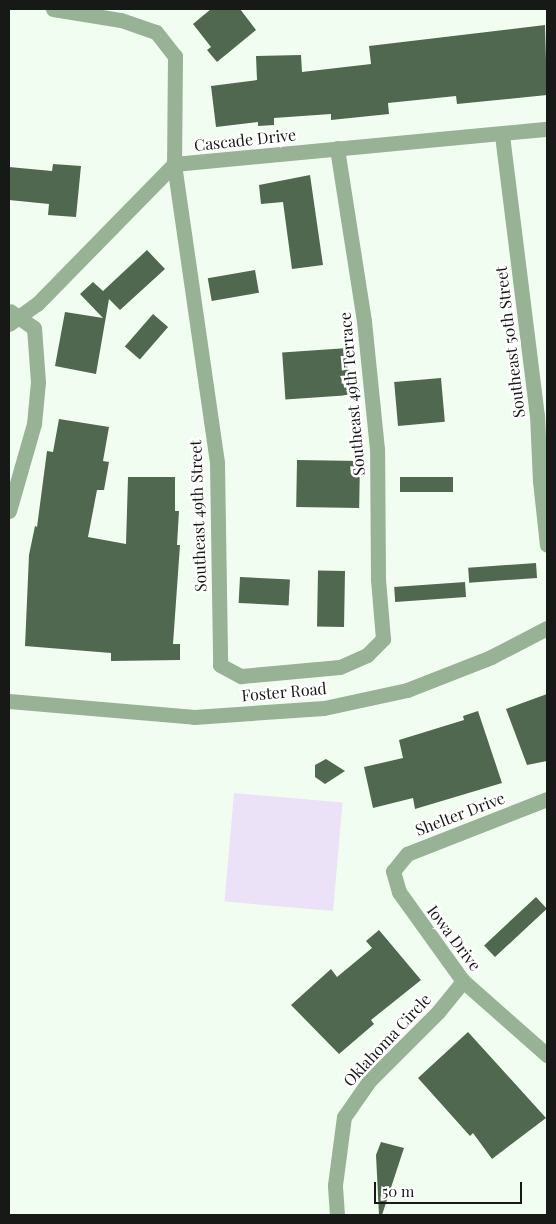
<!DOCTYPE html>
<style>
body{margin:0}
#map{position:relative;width:556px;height:1224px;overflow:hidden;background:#f2fdf1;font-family:"Playfair Display",serif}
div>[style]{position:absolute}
.green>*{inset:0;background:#ebe2f7;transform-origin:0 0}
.building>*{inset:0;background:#50684f;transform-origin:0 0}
.minor>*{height:15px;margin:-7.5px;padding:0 7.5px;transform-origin:7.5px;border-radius:7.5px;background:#97b295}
span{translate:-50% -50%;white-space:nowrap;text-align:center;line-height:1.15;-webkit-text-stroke:5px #fff;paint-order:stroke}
.street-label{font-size:16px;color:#161915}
.frame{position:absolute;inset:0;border:10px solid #161915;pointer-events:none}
.scale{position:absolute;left:374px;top:1182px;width:148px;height:22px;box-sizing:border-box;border:2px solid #161915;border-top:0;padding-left:6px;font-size:15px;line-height:18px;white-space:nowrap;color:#161915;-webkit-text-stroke:4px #fff;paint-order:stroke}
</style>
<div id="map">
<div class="green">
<div style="left:234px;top:793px;width:109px;height:109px;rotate:5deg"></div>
</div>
<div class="building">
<div style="clip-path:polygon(211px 9px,240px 9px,256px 30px,217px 62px,207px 50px,211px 47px,193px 24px)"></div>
<div style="clip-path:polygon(545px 25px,547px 95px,457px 104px,456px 96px,388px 103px,389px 114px,331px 120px,331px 114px,274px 118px,274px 125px,258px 126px,258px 122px,216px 127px,211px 86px,257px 80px,256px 56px,301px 55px,302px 72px,371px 64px,369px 46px)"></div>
<div style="clip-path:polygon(53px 164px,81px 166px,76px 217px,48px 215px,49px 204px,9px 200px,9px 167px,52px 171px)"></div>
<div style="clip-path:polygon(310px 175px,323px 265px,292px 269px,283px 202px,261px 204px,259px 185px)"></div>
<div style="clip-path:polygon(147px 250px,165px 269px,120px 310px,109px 299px,96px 374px,55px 366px,65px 312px,103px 318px,80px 294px,93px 282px,103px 291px)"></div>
<div style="left:255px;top:270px;width:23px;height:48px;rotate:80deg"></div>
<div style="left:153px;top:314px;width:20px;height:43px;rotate:41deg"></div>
<div style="left:348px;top:348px;width:47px;height:66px;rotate:86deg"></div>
<div style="left:441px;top:378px;width:44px;height:47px;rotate:85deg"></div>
<div style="clip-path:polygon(59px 419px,109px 427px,103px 461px,109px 462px,104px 490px,97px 490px,88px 537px,126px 544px,128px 477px,175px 477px,175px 511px,179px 511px,177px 545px,180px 545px,173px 644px,180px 644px,180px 660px,111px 661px,111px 653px,25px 646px,29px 555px,35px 526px,37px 527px,47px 451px,53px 452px)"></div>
<div style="left:297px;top:460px;width:63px;height:47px;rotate:1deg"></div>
<div style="left:453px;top:477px;width:15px;height:53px;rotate:90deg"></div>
<div style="left:536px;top:563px;width:15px;height:68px;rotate:86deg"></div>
<div style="left:345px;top:571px;width:56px;height:27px;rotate:91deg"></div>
<div style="left:240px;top:577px;width:50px;height:26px;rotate:3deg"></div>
<div style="left:465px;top:582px;width:15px;height:71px;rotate:86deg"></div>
<div style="clip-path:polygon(547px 694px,547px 761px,527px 765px,506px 709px)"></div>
<div style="clip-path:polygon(478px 711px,502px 783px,415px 809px,413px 798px,373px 808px,364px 767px,403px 758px,399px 740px,464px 720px,463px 716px)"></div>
<div style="clip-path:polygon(326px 759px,345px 771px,325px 784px,315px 777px,315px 765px)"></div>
<div style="left:536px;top:897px;width:16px;height:71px;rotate:47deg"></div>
<div style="clip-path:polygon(379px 930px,421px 980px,371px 1020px,374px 1024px,339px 1054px,291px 1005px,331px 969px,337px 977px,372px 948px,366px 941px)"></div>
<div style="clip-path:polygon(468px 1032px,546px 1118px,492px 1159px,473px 1133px,470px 1136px,418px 1078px)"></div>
<div style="clip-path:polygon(381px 1142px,404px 1148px,382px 1215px,379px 1215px,376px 1155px)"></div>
</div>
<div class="minor">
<div style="left:53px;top:9px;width:69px;rotate:9.2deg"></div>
<div style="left:121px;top:20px;width:37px;rotate:19deg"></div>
<div style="left:156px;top:32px;width:31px;rotate:52deg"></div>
<div style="left:175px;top:56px;width:108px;rotate:90.5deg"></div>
<div style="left:174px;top:164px;width:302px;rotate:81.8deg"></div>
<div style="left:217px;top:463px;width:202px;rotate:89.1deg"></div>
<div style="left:220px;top:665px;width:24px;rotate:28deg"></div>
<div style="left:241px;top:676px;width:99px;rotate:-5.2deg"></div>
<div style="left:340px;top:667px;width:30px;rotate:-24deg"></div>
<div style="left:367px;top:655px;width:23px;rotate:-45deg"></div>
<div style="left:383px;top:639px;width:60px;rotate:-94.8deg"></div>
<div style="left:378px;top:579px;width:130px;rotate:-90.4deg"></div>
<div style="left:377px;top:449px;width:129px;rotate:-95.8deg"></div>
<div style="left:364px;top:321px;width:175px;rotate:-98.9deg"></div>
<div style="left:502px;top:135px;width:282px;rotate:82.9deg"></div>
<div style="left:537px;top:415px;width:66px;rotate:87.4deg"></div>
<div style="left:540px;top:481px;width:64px;rotate:83.8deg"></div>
<div style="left:9px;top:324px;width:34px;rotate:-36deg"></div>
<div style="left:37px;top:304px;width:196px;rotate:-45.6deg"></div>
<div style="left:174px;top:164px;width:375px;rotate:-5.4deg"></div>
<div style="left:9px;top:511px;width:91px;rotate:-74deg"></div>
<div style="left:34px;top:424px;width:42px;rotate:-84.6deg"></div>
<div style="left:38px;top:382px;width:54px;rotate:-94.2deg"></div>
<div style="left:34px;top:328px;width:29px;rotate:-145deg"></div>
<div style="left:9px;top:701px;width:186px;rotate:4.9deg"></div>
<div style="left:194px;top:717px;width:130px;rotate:-4deg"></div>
<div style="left:324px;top:708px;width:85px;rotate:-12.2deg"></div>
<div style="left:407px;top:690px;width:90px;rotate:-21.4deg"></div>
<div style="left:491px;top:657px;width:63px;rotate:-27.4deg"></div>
<div style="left:547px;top:799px;width:150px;rotate:158.6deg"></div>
<div style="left:407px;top:854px;width:22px;rotate:129deg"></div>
<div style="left:393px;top:871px;width:22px;rotate:74deg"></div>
<div style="left:399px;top:892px;width:110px;rotate:54.3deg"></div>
<div style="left:463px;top:981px;width:112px;rotate:41.4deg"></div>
<div style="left:337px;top:1215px;width:30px;rotate:-94deg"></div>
<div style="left:335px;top:1185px;width:69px;rotate:-82.5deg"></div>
<div style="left:344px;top:1117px;width:44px;rotate:-55.2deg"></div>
<div style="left:369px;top:1081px;width:98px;rotate:-45deg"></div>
<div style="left:438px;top:1012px;width:40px;rotate:-51deg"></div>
</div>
<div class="street-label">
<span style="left:245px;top:140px;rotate:-6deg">Cascade Drive</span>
<span style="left:510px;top:342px;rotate:-97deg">Southeast 50th Street</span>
<span style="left:352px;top:394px;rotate:-95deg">Southeast 49th Terrace</span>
<span style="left:198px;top:516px;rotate:-92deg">Southeast 49th Street</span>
<span style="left:284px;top:692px;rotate:-5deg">Foster Road</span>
<span style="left:460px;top:814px;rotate:-21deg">Shelter Drive</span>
<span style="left:454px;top:938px;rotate:53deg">Iowa Drive</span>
<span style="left:387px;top:1040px;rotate:-47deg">Oklahoma Circle</span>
</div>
<div class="frame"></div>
<div class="scale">50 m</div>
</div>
